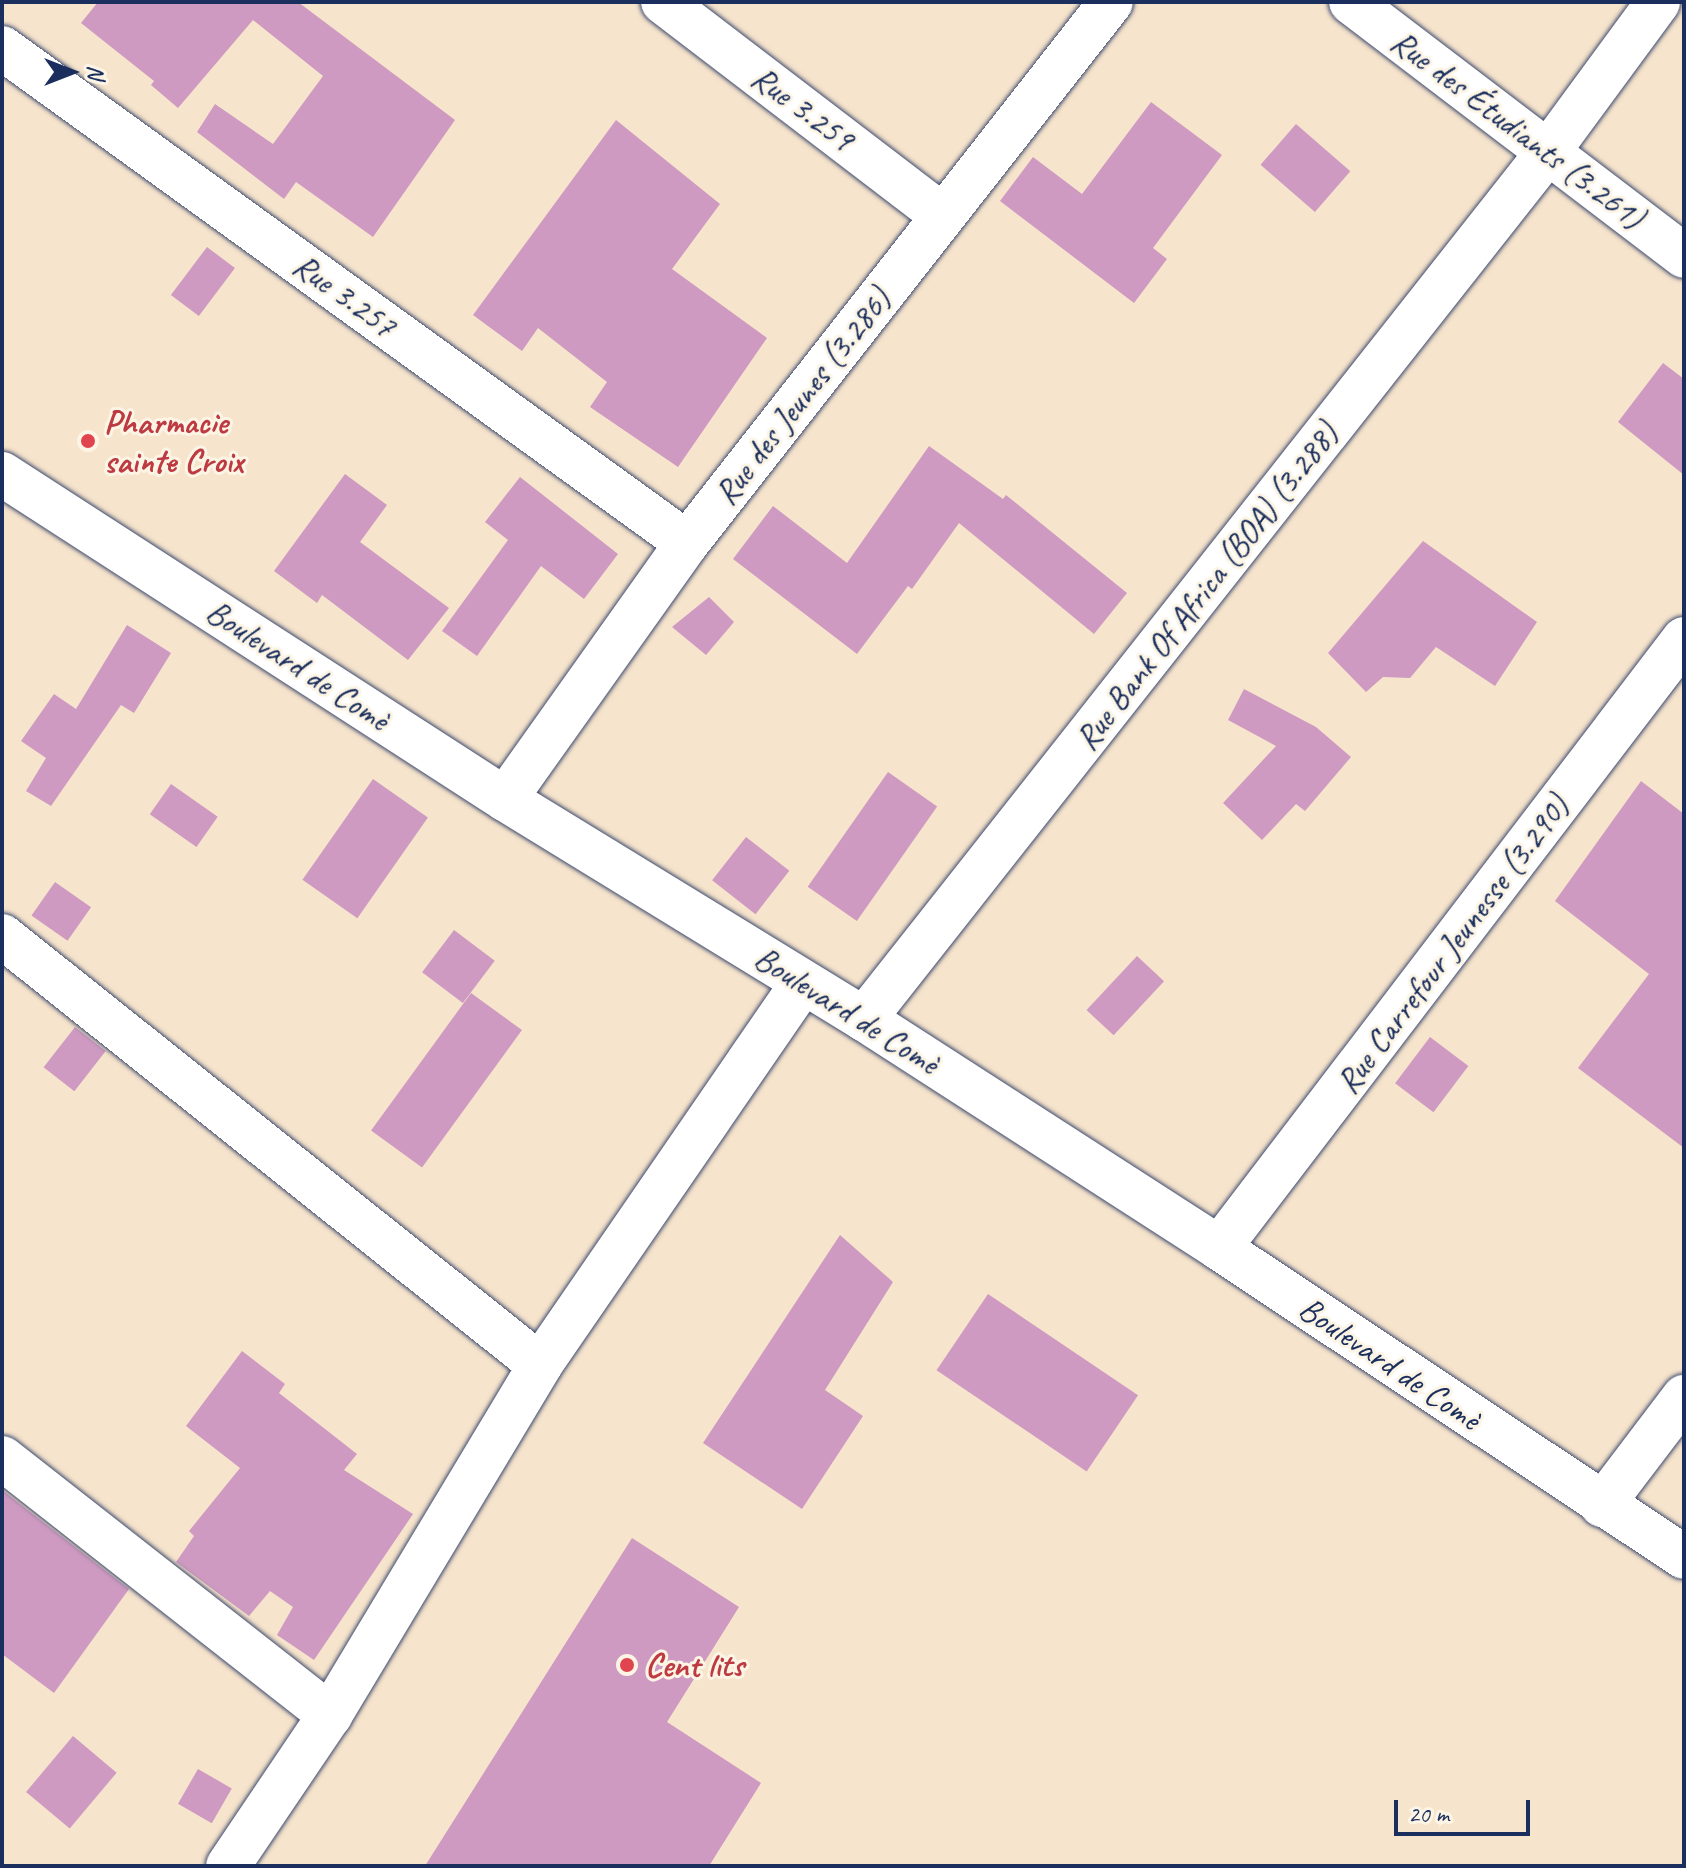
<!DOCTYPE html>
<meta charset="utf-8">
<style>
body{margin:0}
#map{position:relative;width:1686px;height:1868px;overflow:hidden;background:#f7e4cc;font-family:Caveat,sans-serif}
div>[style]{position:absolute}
.building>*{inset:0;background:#ce9ac1;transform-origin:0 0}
.roads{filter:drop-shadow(0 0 2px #3c4a6e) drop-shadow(0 0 2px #3c4a6e)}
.minor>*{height:44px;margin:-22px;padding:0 22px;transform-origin:22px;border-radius:22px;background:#fff}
.primary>*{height:44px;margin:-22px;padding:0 22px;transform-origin:22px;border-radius:22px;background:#fff}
.dots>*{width:22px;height:22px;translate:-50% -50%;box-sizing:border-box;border:4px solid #fcf5e5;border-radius:50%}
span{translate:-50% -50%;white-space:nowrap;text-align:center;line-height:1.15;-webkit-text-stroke:6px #fcf5e5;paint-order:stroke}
.street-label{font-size:34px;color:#1b2f5e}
.health-label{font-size:34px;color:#be3a42;font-weight:700}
.left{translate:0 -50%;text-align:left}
.frame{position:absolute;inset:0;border:4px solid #1b2f5e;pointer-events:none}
.north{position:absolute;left:32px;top:32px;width:80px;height:80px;-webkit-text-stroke:6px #fcf5e5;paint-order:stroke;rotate:90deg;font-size:22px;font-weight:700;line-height:32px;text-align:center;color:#1b2f5e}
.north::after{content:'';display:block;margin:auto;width:28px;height:36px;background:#1b2f5e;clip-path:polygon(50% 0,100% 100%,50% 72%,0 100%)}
.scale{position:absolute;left:1394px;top:1800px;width:136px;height:36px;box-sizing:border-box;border:4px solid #1b2f5e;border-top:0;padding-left:10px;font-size:24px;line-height:28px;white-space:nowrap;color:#1b2f5e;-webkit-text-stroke:6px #fcf5e5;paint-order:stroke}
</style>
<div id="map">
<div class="building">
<div style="clip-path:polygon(98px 2px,298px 2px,455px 120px,373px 237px,296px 182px,284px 199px,197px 132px,215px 104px,273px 144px,323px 76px,253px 20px,178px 108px,151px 85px,154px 81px,81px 23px)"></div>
<div style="clip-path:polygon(1151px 102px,1222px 155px,1153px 248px,1167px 259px,1134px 303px,1000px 201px,1033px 157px,1082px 194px)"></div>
<div style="clip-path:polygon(616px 120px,720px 204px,672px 269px,767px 338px,678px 467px,590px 407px,607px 382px,538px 328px,522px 351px,473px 315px)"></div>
<div style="left:1296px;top:124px;width:72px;height:54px;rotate:41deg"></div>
<div style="left:207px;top:247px;width:35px;height:60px;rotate:37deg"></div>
<div style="clip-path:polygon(1663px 363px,1684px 379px,1684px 475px,1618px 422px)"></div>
<div style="clip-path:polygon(929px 446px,1003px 499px,1006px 495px,1127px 593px,1094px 634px,959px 523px,912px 589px,908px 586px,857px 654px,733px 559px,773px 506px,847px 563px)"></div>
<div style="clip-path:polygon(345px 474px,387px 505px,360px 542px,449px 608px,408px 660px,322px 595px,317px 603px,274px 571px)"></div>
<div style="clip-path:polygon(520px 477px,618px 554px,584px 599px,541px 566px,477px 656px,442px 631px,508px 540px,485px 522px)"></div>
<div style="clip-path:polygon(1423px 541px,1537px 622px,1495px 686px,1436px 647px,1410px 678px,1383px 677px,1366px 692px,1328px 653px)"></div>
<div style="clip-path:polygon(709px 597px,734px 622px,706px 655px,672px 627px)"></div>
<div style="clip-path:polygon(127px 625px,171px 653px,134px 713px,121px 705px,51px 806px,26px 791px,46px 758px,21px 741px,54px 694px,76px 709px)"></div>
<div style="clip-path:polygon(1244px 689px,1316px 727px,1351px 757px,1305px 811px,1296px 804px,1262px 840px,1223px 803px,1276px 746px,1228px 720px)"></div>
<div style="left:888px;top:772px;width:60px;height:140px;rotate:35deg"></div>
<div style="left:373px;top:779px;width:67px;height:123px;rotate:35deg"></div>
<div style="clip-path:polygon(1641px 781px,1684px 814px,1684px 1148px,1578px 1068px,1649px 974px,1555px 901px)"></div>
<div style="left:171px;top:784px;width:57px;height:37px;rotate:35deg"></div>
<div style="left:746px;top:837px;width:55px;height:55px;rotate:38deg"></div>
<div style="left:55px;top:882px;width:44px;height:41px;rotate:35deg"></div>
<div style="left:454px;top:930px;width:51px;height:53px;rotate:37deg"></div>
<div style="left:1137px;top:956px;width:37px;height:74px;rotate:43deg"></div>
<div style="left:471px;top:993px;width:63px;height:170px;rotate:36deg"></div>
<div style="left:75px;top:1027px;width:39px;height:51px;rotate:38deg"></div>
<div style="left:1430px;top:1037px;width:48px;height:58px;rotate:37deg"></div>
<div style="clip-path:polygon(840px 1235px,893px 1282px,825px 1390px,863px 1416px,802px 1509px,703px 1443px)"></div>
<div style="left:988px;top:1294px;width:181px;height:92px;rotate:34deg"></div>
<div style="clip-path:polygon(242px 1351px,285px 1384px,279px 1393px,357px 1454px,344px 1470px,413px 1514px,314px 1660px,277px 1635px,293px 1607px,270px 1591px,249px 1616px,176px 1562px,194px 1536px,189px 1531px,240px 1468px,186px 1426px)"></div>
<div style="clip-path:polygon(2px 1490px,129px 1589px,54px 1693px,2px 1654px)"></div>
<div style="clip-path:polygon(632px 1538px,739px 1607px,667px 1722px,761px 1783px,709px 1866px,425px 1866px)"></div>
<div style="left:73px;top:1736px;width:57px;height:73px;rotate:40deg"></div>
<div style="left:198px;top:1769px;width:39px;height:40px;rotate:30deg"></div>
</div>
<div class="roads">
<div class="minor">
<div style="left:663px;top:2px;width:351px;rotate:37.4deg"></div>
<div style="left:1351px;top:2px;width:419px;rotate:37.3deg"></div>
<div style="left:2px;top:48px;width:845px;rotate:35.85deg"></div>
<div style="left:505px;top:799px;width:314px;rotate:-54.6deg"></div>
<div style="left:687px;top:543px;width:687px;rotate:-51.91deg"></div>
<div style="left:2px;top:936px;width:688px;rotate:38.57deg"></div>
<div style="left:864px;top:1019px;width:1104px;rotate:-51.73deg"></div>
<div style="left:1548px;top:152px;width:186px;rotate:-53.7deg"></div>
<div style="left:1219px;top:1248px;width:766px;rotate:-52.64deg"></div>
<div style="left:2px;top:1458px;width:417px;rotate:38.1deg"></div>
<div style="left:1602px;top:1505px;width:136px;rotate:-52.8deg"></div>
<div style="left:228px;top:1866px;width:182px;rotate:-56deg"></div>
<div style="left:330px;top:1715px;width:408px;rotate:-59deg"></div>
<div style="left:540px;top:1365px;width:464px;rotate:-55.5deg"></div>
</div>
<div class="primary">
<div style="left:2px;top:474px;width:599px;rotate:32.87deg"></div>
<div style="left:505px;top:799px;width:421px;rotate:31.5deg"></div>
<div style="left:864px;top:1019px;width:422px;rotate:32.8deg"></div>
<div style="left:1219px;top:1248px;width:558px;rotate:33.6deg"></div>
</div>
</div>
<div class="dots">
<div style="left:88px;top:441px;background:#e0444e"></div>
<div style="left:627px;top:1665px;background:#e0444e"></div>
</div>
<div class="street-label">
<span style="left:803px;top:108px;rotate:37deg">Rue 3.259</span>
<span style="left:1518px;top:129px;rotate:37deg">Rue des Étudiants (3.261)</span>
<span style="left:345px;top:295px;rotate:36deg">Rue 3.257</span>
<span style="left:802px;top:396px;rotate:-52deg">Rue des Jeunes (3.286)</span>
<span style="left:1206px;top:586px;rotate:-52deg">Rue Bank Of Africa (BOA) (3.288)</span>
<span style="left:298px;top:665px;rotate:33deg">Boulevard de Comè</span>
<span style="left:1452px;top:944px;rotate:-53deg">Rue Carrefour Jeunesse (3.290)</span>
<span style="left:847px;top:1010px;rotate:32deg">Boulevard de Comè</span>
<span style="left:1390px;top:1363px;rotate:34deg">Boulevard de Comè</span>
</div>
<div class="health-label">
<span class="left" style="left:104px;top:441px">Pharmacie<br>sainte Croix</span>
<span class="left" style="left:645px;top:1665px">Cent lits</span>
</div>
<div class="frame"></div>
<div class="north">N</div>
<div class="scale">20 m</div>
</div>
